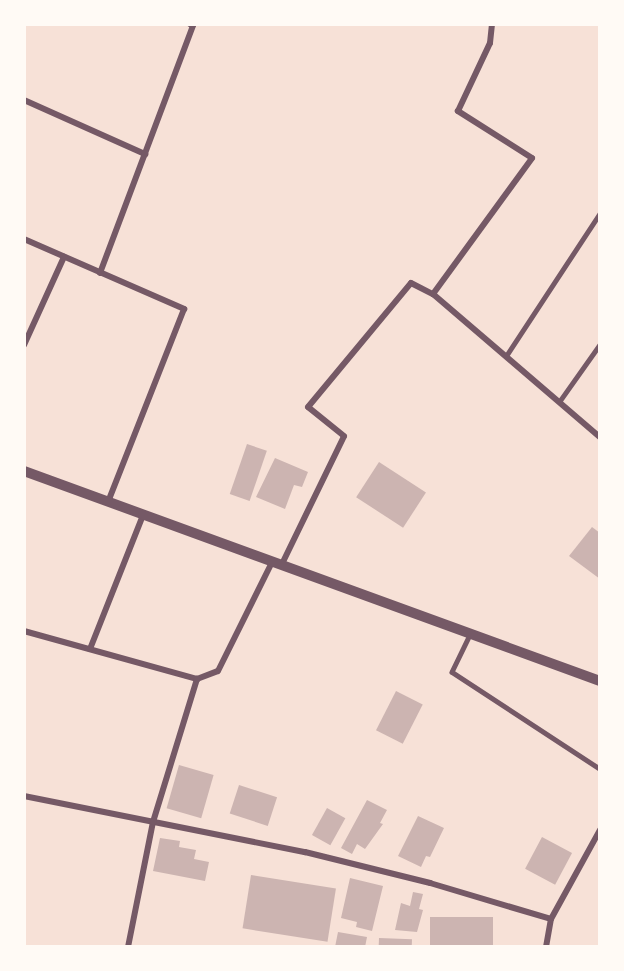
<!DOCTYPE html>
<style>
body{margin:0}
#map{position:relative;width:624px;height:971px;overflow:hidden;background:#f7e1d7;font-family:"Archivo Narrow",sans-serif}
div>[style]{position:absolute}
.building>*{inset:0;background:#ccb4b1;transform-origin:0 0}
.service>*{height:4.5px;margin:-2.25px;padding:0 2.25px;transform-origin:2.25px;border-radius:2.25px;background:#755966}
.minor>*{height:6px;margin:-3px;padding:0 3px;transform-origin:3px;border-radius:3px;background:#755966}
.tertiary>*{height:10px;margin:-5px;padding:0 5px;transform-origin:5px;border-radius:5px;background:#755966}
span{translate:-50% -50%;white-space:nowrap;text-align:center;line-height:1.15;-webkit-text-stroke:5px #fffaf5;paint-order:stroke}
.frame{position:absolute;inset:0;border:26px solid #fffaf5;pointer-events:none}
</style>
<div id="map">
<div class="building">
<div style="left:247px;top:444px;width:21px;height:53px;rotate:19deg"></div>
<div style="clip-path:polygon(275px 458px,308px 472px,302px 487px,294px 485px,285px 509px,256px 497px)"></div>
<div style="left:379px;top:462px;width:56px;height:42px;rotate:33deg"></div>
<div style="clip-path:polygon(592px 527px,600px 533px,600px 579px,569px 556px)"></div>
<div style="left:396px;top:691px;width:30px;height:44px;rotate:27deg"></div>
<div style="left:179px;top:765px;width:36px;height:45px;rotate:16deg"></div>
<div style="left:239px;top:785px;width:40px;height:30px;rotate:18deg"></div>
<div style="clip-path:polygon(367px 800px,387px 810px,380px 823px,383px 824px,365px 849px,357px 844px,352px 854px,341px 848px)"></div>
<div style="left:327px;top:808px;width:21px;height:31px;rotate:29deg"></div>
<div style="clip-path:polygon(418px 816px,444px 828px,430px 857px,426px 856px,421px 867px,398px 856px)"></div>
<div style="left:542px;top:837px;width:34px;height:36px;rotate:28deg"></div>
<div style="clip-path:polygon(160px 838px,180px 841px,179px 847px,196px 850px,194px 859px,209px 862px,205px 881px,153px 871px)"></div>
<div style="left:251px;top:875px;width:86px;height:54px;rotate:9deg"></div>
<div style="clip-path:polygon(350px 878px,383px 886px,372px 931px,356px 927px,357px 922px,341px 918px)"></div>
<div style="clip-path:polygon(413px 892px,423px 894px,419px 909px,423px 910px,417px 932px,395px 930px,401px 903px,410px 906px)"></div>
<div style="left:430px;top:917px;width:63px;height:30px"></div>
<div style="clip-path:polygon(338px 932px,367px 937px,365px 947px,335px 947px)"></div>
<div style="left:379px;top:938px;width:33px;height:9px;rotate:2deg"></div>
</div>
<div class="service">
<div style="left:506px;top:356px;width:171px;rotate:-56.7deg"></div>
<div style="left:559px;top:402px;width:71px;rotate:-54.7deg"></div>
<div style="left:470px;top:635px;width:41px;rotate:115.9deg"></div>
<div style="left:452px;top:672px;width:177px;rotate:33.2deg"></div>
</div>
<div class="minor">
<div style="left:24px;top:100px;width:133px;rotate:24.1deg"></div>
<div style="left:24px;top:239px;width:175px;rotate:23.6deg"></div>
<div style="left:184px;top:309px;width:207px;rotate:111.5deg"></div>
<div style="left:100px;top:273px;width:265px;rotate:-69.4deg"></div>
<div style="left:193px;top:25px;width:3px;rotate:-162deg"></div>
<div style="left:433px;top:294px;width:168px;rotate:-53.9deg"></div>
<div style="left:532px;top:158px;width:88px;rotate:-147.6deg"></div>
<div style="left:458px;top:111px;width:75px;rotate:-64.8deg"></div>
<div style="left:490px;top:43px;width:19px;rotate:-84deg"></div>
<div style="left:24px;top:345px;width:97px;rotate:-65.6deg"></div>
<div style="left:281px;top:566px;width:144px;rotate:-64.1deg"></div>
<div style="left:344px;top:436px;width:46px;rotate:-141.1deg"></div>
<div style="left:308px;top:407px;width:161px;rotate:-50.3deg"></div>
<div style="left:411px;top:283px;width:25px;rotate:27deg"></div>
<div style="left:433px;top:294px;width:220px;rotate:40.6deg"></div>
<div style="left:24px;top:631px;width:180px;rotate:15.5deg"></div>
<div style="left:197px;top:679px;width:22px;rotate:-21deg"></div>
<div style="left:218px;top:671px;width:122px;rotate:-63.6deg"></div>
<div style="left:90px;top:649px;width:144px;rotate:-68.4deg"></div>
<div style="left:24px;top:796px;width:287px;rotate:11.3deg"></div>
<div style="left:305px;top:852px;width:129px;rotate:13.9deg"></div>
<div style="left:430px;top:883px;width:126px;rotate:16.6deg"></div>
<div style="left:128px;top:947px;width:127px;rotate:-78.7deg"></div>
<div style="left:153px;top:822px;width:150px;rotate:-72.9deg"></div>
<div style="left:546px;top:947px;width:28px;rotate:-80deg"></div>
<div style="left:551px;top:919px;width:102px;rotate:-61.2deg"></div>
</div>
<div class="tertiary">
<div style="left:24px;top:471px;width:613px;rotate:20.03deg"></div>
</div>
<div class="frame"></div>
</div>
